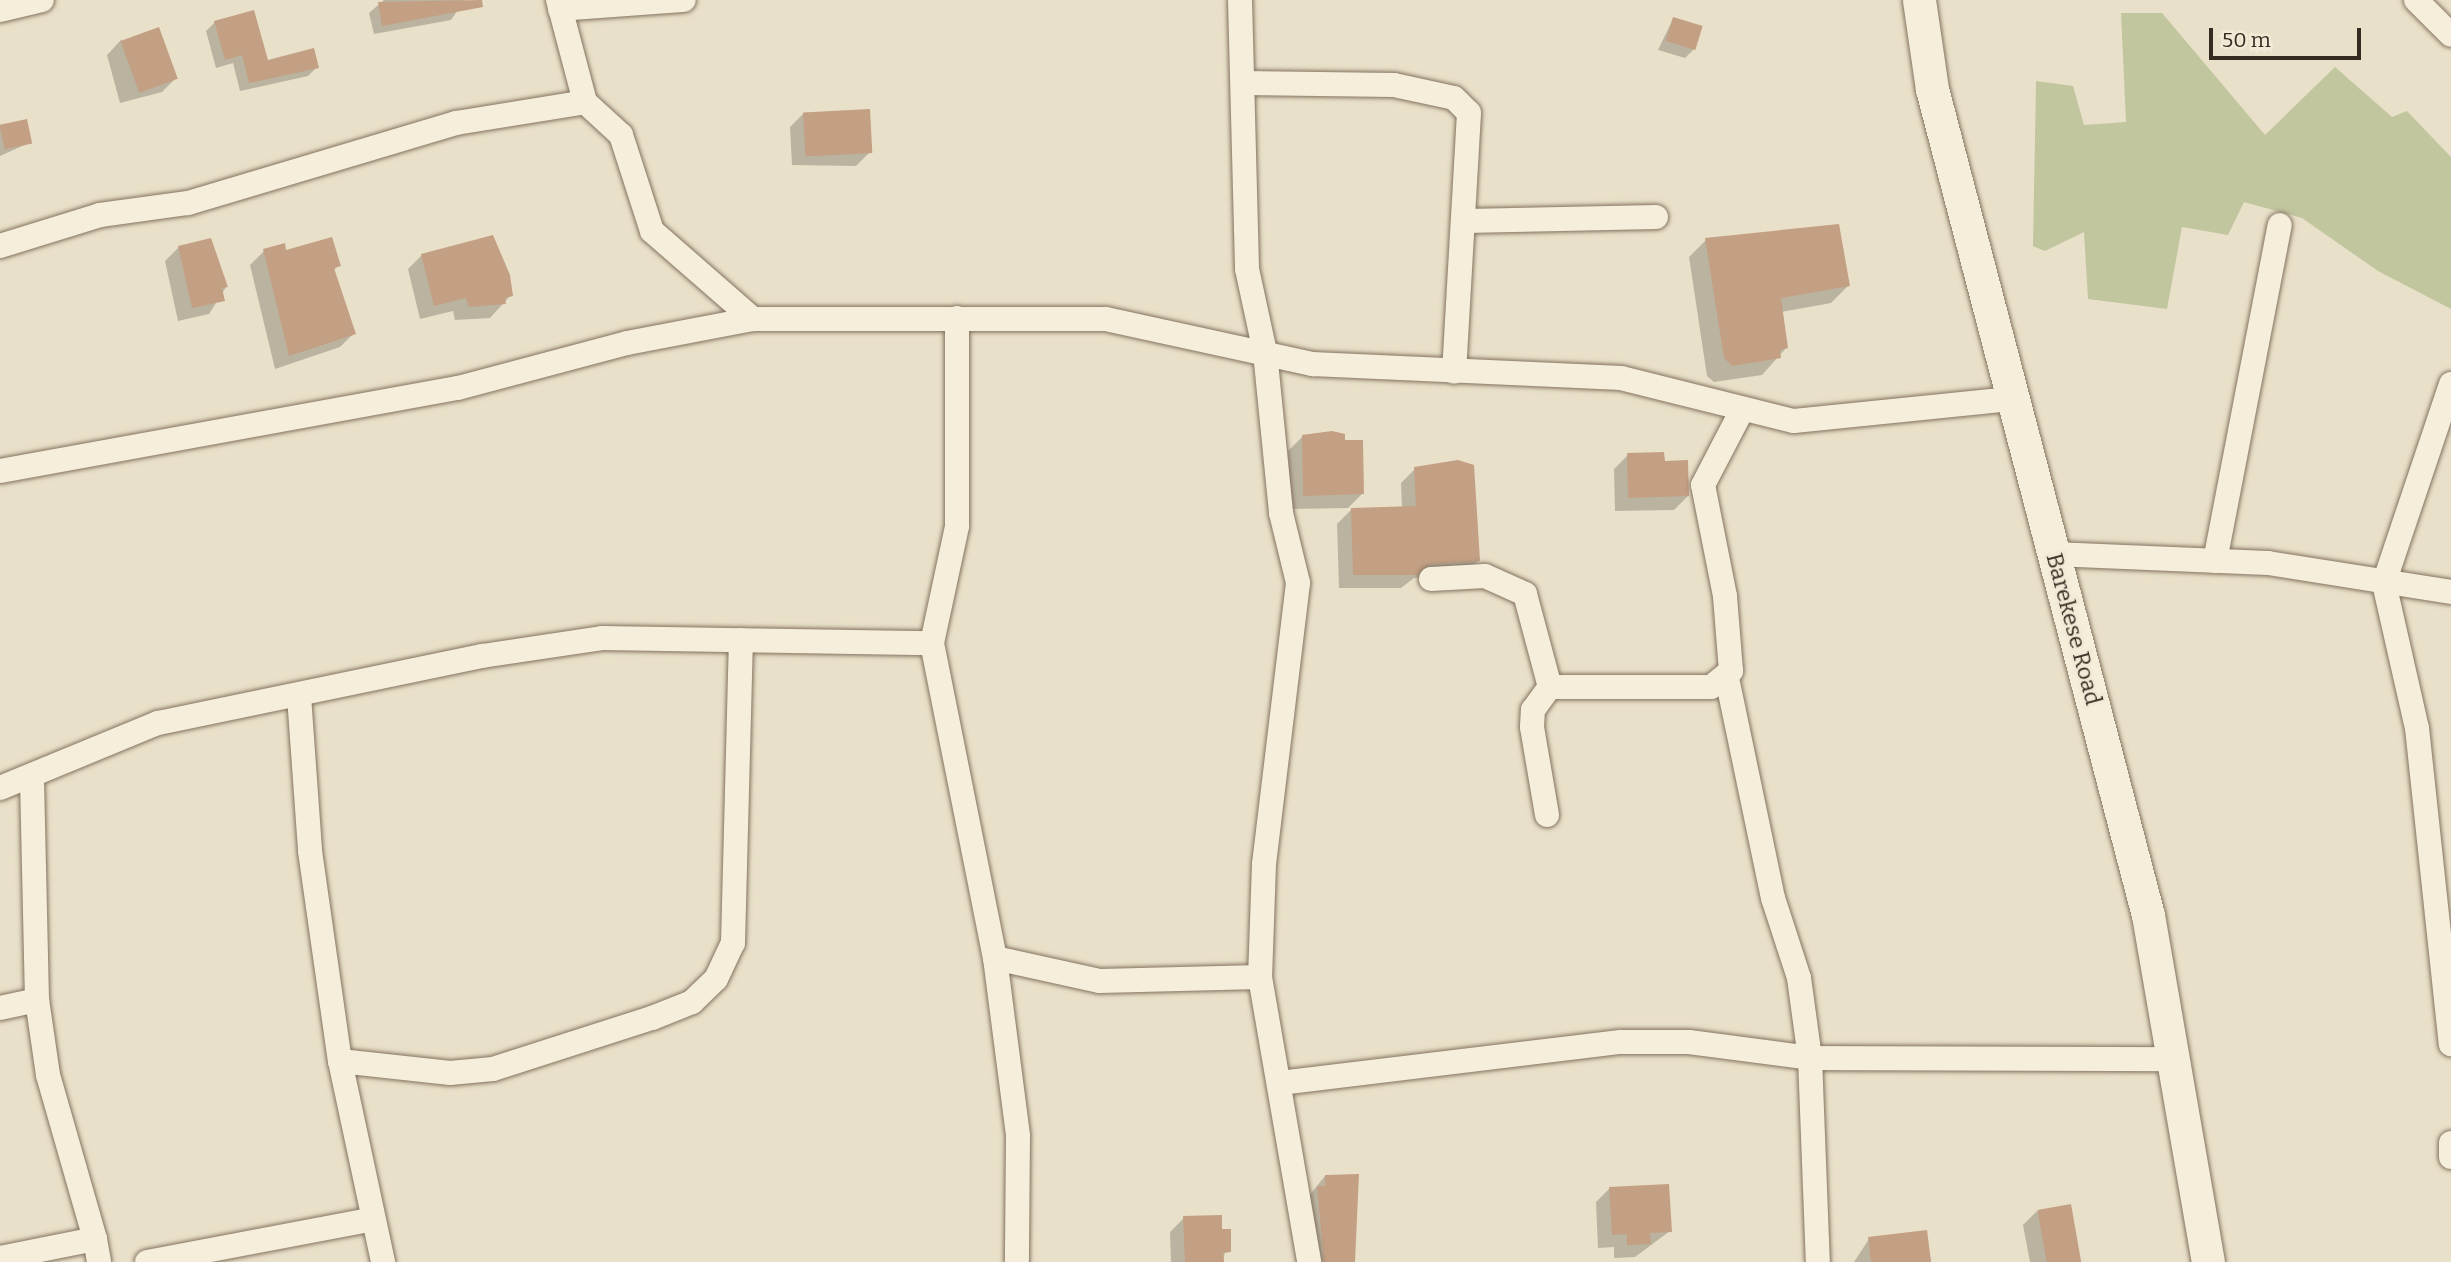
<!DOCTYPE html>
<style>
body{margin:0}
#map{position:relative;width:2451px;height:1262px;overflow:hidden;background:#e9e0c9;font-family:Bitter,serif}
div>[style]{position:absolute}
.green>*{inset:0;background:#c1c69e}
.shadow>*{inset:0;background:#0003}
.building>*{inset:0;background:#c39f83;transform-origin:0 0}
.roads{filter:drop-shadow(0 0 2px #84735f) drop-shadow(0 0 2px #84735f)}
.street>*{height:24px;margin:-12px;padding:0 12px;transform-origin:12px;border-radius:12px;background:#f5eedb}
.secondary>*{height:33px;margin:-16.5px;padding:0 16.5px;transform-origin:16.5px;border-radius:16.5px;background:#f5eedb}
span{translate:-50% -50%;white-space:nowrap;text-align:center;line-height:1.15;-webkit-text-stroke:6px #f2ead7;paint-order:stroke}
.street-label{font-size:23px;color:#362b21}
.scale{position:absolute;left:2209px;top:28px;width:152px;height:32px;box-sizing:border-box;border:4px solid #362b21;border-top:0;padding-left:9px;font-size:21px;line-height:24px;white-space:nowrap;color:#362b21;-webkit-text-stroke:5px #f2ead7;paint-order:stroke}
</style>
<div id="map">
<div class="green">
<div style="clip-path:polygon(2121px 13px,2162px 13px,2265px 135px,2335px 67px,2392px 117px,2407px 111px,2451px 157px,2451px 309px,2378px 271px,2302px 218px,2244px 202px,2228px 235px,2182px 227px,2167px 309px,2088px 299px,2084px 232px,2045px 251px,2033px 246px,2036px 81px,2073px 86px,2084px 125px,2126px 122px)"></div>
</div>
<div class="shadow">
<div style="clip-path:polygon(465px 0,451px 20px,374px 34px,369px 13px,384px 0)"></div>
<div style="clip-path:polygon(1673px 19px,1694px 49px,1685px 58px,1658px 50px)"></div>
<div style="clip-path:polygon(215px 22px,267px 62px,317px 67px,308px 76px,240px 91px,233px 63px,216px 68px,206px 31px)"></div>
<div style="clip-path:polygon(121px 40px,176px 78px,162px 92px,120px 103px,107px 55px)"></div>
<div style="clip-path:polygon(804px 113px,870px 152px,856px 166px,792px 165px,790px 127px)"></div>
<div style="clip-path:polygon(0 127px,31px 142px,0 156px)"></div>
<div style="clip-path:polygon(1706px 240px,1848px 286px,1831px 303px,1781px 312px,1787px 347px,1762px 375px,1714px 382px,1707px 376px,1689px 257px)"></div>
<div style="clip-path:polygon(179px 247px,226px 287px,209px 314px,178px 321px,165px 261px)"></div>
<div style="clip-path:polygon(264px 251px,339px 265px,333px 271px,354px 333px,340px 347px,275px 369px,250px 265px)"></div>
<div style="clip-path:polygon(422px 255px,511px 295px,490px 318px,455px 320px,453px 311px,420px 319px,408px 269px)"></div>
<div style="clip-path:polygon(1302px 437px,1362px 494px,1348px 508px,1290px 509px,1288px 451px)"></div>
<div style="clip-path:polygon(1628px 455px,1663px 463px,1688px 496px,1674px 510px,1615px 511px,1614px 469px)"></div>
<div style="clip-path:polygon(1415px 469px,1478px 561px,1464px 575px,1414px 578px,1401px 588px,1339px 588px,1337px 524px,1351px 510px,1402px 508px,1401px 483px)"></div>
<div style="clip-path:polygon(1325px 1176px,1353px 1262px,1311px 1262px,1308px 1197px)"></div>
<div style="clip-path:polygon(1610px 1188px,1670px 1231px,1635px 1257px,1614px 1258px,1614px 1247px,1598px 1248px,1596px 1202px)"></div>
<div style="clip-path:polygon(2037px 1211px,2079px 1262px,2030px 1262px,2023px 1225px)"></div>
<div style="clip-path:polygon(1184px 1218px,1229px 1231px,1223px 1262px,1171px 1262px,1170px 1232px)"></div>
<div style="clip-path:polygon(1926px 1232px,1931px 1262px,1854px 1262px,1869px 1239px)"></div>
</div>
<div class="building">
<div style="clip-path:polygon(482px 0,483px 7px,382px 26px,378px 2px)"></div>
<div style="clip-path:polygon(254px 10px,268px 60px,314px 48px,319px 68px,249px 83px,242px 55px,225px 60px,214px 21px)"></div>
<div style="left:1673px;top:17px;width:31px;height:25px;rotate:17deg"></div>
<div style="left:159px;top:27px;width:55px;height:41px;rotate:70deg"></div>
<div style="left:870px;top:109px;width:44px;height:67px;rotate:87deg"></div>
<div style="left:27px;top:119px;width:25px;height:28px;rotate:78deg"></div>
<div style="clip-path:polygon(1839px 224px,1850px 286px,1781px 298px,1788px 348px,1780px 350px,1781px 358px,1732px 366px,1724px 358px,1705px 238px)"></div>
<div style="clip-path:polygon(493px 235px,510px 275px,513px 296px,505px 298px,506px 304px,469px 307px,466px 298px,434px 306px,421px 254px)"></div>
<div style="clip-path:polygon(332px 237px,341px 266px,334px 268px,356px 334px,289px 356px,263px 249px,285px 243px,286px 250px)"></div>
<div style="clip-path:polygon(211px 238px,228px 287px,222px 288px,225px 301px,192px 308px,178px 246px)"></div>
<div style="clip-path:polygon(1332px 431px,1345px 434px,1345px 440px,1363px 440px,1364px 494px,1303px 496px,1302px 435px)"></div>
<div style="clip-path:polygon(1664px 452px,1665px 461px,1688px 460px,1689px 496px,1628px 498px,1627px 453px)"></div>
<div style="clip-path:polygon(1458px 460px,1474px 465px,1480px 561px,1430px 564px,1417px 575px,1353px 575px,1351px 508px,1416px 506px,1414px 467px)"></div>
<div style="clip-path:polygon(1359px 1174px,1355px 1262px,1324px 1262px,1317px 1186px,1325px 1186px,1325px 1175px)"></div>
<div style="clip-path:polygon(1669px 1184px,1672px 1232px,1650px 1233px,1651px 1244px,1627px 1245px,1627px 1234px,1612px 1235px,1609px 1187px)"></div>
<div style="left:2071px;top:1204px;width:59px;height:34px;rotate:80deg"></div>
<div style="clip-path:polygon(1222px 1215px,1222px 1229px,1231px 1229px,1231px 1252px,1223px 1253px,1224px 1262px,1185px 1262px,1183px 1216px)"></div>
<div style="clip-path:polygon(1927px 1230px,1931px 1262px,1871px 1262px,1868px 1237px)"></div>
</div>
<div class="roads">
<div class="street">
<div style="left:1240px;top:0;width:269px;rotate:88.5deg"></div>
<div style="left:1247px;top:269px;width:85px;rotate:77.8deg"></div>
<div style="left:1265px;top:352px;width:162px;rotate:84.3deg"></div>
<div style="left:1281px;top:513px;width:72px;rotate:76.3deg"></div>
<div style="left:1298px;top:583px;width:283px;rotate:96.9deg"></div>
<div style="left:1264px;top:864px;width:113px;rotate:92deg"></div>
<div style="left:1260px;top:977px;width:289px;rotate:80.2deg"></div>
<div style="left:2416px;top:0;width:49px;rotate:45deg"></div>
<div style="left:560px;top:9px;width:124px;rotate:-4.2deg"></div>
<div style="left:0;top:10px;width:43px;rotate:-13.4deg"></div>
<div style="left:1244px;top:83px;width:150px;rotate:0.8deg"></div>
<div style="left:1394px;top:85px;width:61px;rotate:12.2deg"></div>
<div style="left:1454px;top:98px;width:21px;rotate:45deg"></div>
<div style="left:1469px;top:113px;width:259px;rotate:93.3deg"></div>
<div style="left:585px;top:102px;width:49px;rotate:42.5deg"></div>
<div style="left:621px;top:135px;width:101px;rotate:72.1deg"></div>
<div style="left:652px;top:231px;width:134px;rotate:41.1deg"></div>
<div style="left:1466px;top:221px;width:190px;rotate:-1.2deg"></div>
<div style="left:0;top:246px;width:105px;rotate:-17.2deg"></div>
<div style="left:100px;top:215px;width:89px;rotate:-7.8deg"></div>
<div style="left:188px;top:203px;width:280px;rotate:-16.6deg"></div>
<div style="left:456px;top:123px;width:131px;rotate:-9.2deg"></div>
<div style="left:585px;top:102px;width:106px;rotate:-104.8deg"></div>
<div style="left:2451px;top:384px;width:210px;rotate:108.6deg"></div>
<div style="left:2384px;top:583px;width:149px;rotate:77.2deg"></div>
<div style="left:2417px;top:728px;width:318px;rotate:83.9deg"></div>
<div style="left:0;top:471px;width:465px;rotate:-10.3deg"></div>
<div style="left:458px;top:388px;width:175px;rotate:-14.9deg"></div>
<div style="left:627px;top:343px;width:128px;rotate:-10.8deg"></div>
<div style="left:753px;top:319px;width:353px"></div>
<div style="left:1106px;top:319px;width:212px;rotate:12.3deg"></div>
<div style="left:1313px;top:364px;width:308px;rotate:2.6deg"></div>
<div style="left:1621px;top:378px;width:178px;rotate:14deg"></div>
<div style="left:1794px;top:421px;width:218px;rotate:-5.8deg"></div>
<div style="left:2053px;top:554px;width:215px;rotate:2.4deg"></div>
<div style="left:2268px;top:563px;width:185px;rotate:9deg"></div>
<div style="left:2215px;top:561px;width:342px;rotate:-79.1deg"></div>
<div style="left:1431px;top:579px;width:54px;rotate:-3.2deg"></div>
<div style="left:1485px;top:576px;width:44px;rotate:24.2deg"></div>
<div style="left:1525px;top:594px;width:96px;rotate:75deg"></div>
<div style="left:932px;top:643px;width:321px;rotate:78.7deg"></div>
<div style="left:995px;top:958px;width:179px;rotate:82.6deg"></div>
<div style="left:1018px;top:1136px;width:126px;rotate:90.5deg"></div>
<div style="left:1727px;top:678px;width:225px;rotate:78.2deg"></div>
<div style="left:1773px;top:898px;width:84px;rotate:72deg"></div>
<div style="left:1799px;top:978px;width:81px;rotate:82.2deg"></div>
<div style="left:1810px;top:1058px;width:204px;rotate:87.8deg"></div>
<div style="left:299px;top:696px;width:155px;rotate:85.9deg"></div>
<div style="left:310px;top:851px;width:212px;rotate:81.9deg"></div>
<div style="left:340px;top:1061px;width:206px;rotate:77.9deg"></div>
<div style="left:0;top:788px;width:171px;rotate:-22.4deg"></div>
<div style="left:158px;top:723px;width:331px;rotate:-11.7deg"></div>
<div style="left:482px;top:656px;width:121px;rotate:-8.5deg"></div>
<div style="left:602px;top:638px;width:330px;rotate:0.9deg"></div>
<div style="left:932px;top:643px;width:120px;rotate:-77.9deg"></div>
<div style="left:957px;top:526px;width:208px;rotate:-90deg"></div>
<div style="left:1547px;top:815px;width:89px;rotate:-99.7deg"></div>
<div style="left:1532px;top:727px;width:17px;rotate:-87deg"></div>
<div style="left:1533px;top:710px;width:29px;rotate:-54deg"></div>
<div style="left:1550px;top:687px;width:161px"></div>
<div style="left:1711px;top:687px;width:26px;rotate:-39deg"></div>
<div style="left:1731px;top:671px;width:75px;rotate:-94.6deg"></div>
<div style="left:1725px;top:596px;width:113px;rotate:-101.2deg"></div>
<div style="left:1703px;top:485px;width:85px;rotate:-62.5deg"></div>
<div style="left:995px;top:958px;width:107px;rotate:12.4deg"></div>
<div style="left:1100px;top:981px;width:160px;rotate:-1.4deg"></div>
<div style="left:0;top:1008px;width:38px;rotate:-12deg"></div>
<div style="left:340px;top:1061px;width:111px;rotate:6.2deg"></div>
<div style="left:450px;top:1073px;width:43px;rotate:-5.3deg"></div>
<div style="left:493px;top:1069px;width:167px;rotate:-17.8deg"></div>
<div style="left:652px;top:1018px;width:43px;rotate:-21.8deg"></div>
<div style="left:692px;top:1002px;width:33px;rotate:-44deg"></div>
<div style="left:716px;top:979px;width:40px;rotate:-65deg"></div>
<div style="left:733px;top:943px;width:303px;rotate:-88.5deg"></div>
<div style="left:1280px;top:1083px;width:343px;rotate:-6.9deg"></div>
<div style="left:1621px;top:1042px;width:68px"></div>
<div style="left:1689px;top:1042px;width:122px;rotate:7.5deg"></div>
<div style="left:1810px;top:1058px;width:367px;rotate:0.2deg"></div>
<div style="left:2451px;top:1143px;width:14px;rotate:90deg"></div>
<div style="left:95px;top:1239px;width:23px;rotate:80deg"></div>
<div style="left:0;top:1258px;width:97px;rotate:-11.3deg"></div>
<div style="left:95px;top:1239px;width:171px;rotate:-106deg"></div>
<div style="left:48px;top:1075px;width:76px;rotate:-98.3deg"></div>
<div style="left:37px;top:1000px;width:223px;rotate:-91.3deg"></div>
<div style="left:147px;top:1262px;width:226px;rotate:-10.7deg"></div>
</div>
<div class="secondary">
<div style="left:1919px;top:0;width:90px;rotate:81.7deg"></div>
<div style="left:1932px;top:89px;width:854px;rotate:75.35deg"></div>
<div style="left:2148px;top:915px;width:352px;rotate:80.2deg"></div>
</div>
</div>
<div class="street-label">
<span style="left:2074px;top:629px;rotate:75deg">Barekese Road</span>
</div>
<div class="scale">50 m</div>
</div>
